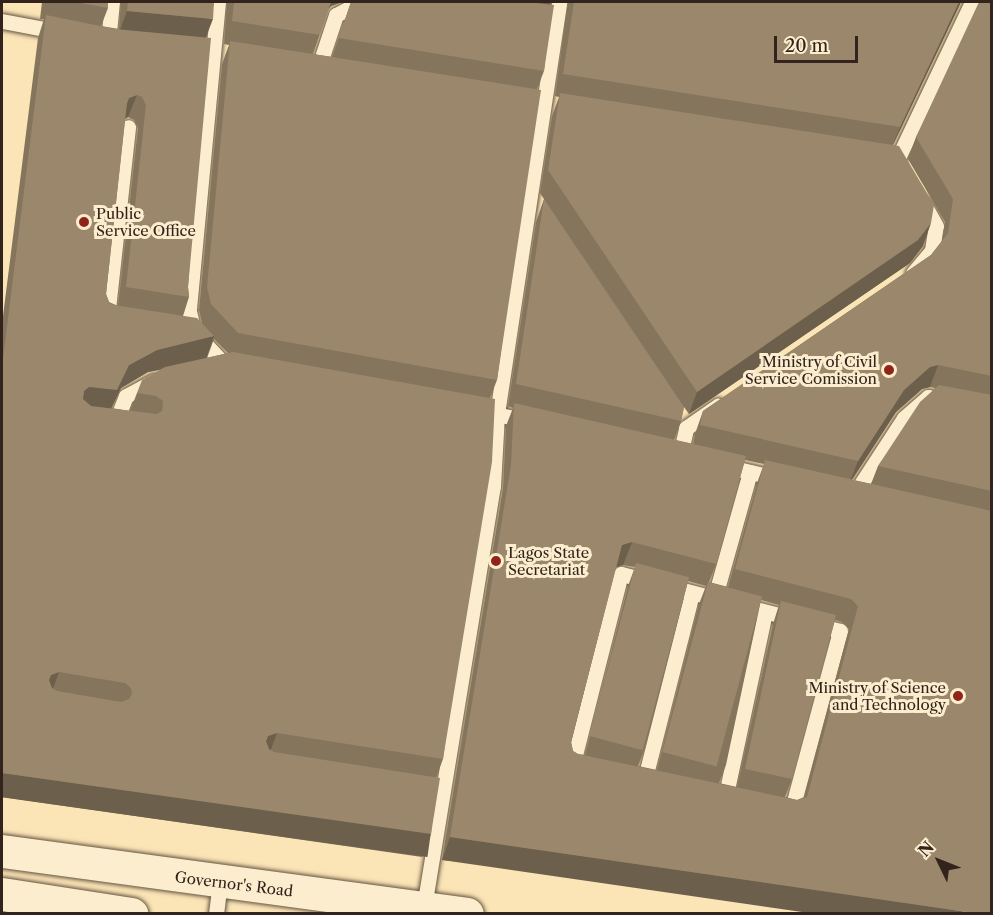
<!DOCTYPE html>
<style>
body{margin:0}
#map{position:relative;width:993px;height:915px;overflow:hidden;background:#fbe4b5;font-family:"Libre Caslon Text",serif}
div>[style]{position:absolute}
.roads{filter:drop-shadow(0 0 2px #645442) drop-shadow(0 0 2px #645442)}
.lane>*{height:15px;margin:-7.5px;padding:0 7.5px;transform-origin:7.5px;border-radius:7.5px;background:#fcedcf}
.secondary>*{height:33px;margin:-16.5px;padding:0 16.5px;transform-origin:16.5px;border-radius:16.5px;background:#fcedcf}
.wall>*{inset:0;background:#85755d}
.shaded-wall>*{inset:0;background:#6c5f4c;transform-origin:0 0}
.building>*{inset:0;background:#9b886c;transform-origin:0 0}
.dots>*{width:16px;height:16px;translate:-50% -50%;box-sizing:border-box;border:3px solid #fcedcf;border-radius:50%}
span{translate:-50% -50%;white-space:nowrap;text-align:center;line-height:1.15;-webkit-text-stroke:6px #fcedcf;paint-order:stroke}
.poi-label{font-size:15px;color:#32241c}
.left{translate:0 -50%;text-align:left}
.right{translate:-100% -50%;text-align:right}
.street-label{font-size:15px;color:#32241c}
.frame{position:absolute;inset:0;border:3px solid #32241c;pointer-events:none}
.north{position:absolute;left:909px;top:831px;width:60px;height:60px;-webkit-text-stroke:4px #fcedcf;paint-order:stroke;rotate:313deg;font-size:16px;font-weight:700;line-height:24px;text-align:center;color:#32241c}
.north::after{content:'';display:block;margin:auto;width:21px;height:27px;background:#32241c;clip-path:polygon(50% 0,100% 100%,50% 72%,0 100%)}
.scale{position:absolute;left:774px;top:36px;width:84px;height:27px;box-sizing:border-box;border:3px solid #32241c;border-top:0;padding-left:8px;font-size:18px;line-height:21px;white-space:nowrap;color:#32241c;-webkit-text-stroke:4px #fcedcf;paint-order:stroke}
</style>
<div id="map">
<div class="roads">
<div class="lane">
<div style="left:218px;top:2px;width:310px;rotate:95.4deg"></div>
<div style="left:189px;top:311px;width:22px;rotate:77deg"></div>
<div style="left:194px;top:332px;width:45px;rotate:46.8deg"></div>
<div style="left:225px;top:365px;width:6px;rotate:9deg"></div>
<div style="left:2px;top:21px;width:60px;rotate:10.6deg"></div>
<div style="left:108px;top:42px;width:40px;rotate:-84.3deg"></div>
<div style="left:318px;top:69px;width:57px;rotate:-71.6deg"></div>
<div style="left:336px;top:15px;width:27px;rotate:-28deg"></div>
<div style="left:897px;top:160px;width:175px;rotate:-64.6deg"></div>
<div style="left:913px;top:273px;width:30px;rotate:-50deg"></div>
<div style="left:932px;top:250px;width:24px;rotate:-81deg"></div>
<div style="left:936px;top:226px;width:26px;rotate:-119deg"></div>
<div style="left:111px;top:319px;width:4px;rotate:-166deg"></div>
<div style="left:107px;top:318px;width:192px;rotate:-83.7deg"></div>
<div style="left:476px;top:410px;width:54px;rotate:11.7deg"></div>
<div style="left:115px;top:423px;width:29px;rotate:-68deg"></div>
<div style="left:126px;top:396px;width:32px;rotate:-28deg"></div>
<div style="left:680px;top:455px;width:28px;rotate:-77deg"></div>
<div style="left:686px;top:428px;width:39px;rotate:-35deg"></div>
<div style="left:725px;top:466px;width:57px;rotate:13.3deg"></div>
<div style="left:853px;top:496px;width:93px;rotate:-56.8deg"></div>
<div style="left:904px;top:418px;width:32px;rotate:-41deg"></div>
<div style="left:928px;top:397px;width:4px;rotate:14deg"></div>
<div style="left:621px;top:574px;width:226px;rotate:14.6deg"></div>
<div style="left:840px;top:631px;width:188px;rotate:105.1deg"></div>
<div style="left:791px;top:813px;width:224px;rotate:-168.1deg"></div>
<div style="left:572px;top:767px;width:199px;rotate:-75.8deg"></div>
<div style="left:714px;top:600px;width:133px;rotate:-74.3deg"></div>
<div style="left:644px;top:782px;width:194px;rotate:-75.7deg"></div>
<div style="left:725px;top:799px;width:190px;rotate:-77.9deg"></div>
<div style="left:424px;top:907px;width:427px;rotate:-80.7deg"></div>
<div style="left:493px;top:486px;width:72px;rotate:-86.8deg"></div>
<div style="left:497px;top:414px;width:417px;rotate:-81.4deg"></div>
<div style="left:216px;top:914px;width:31px;rotate:-83deg"></div>
</div>
<div class="secondary">
<div style="left:2px;top:851px;width:469px;rotate:7.7deg"></div>
<div style="left:2px;top:894px;width:131px;rotate:8.8deg"></div>
</div>
</div>
<div class="wall">
<div style="clip-path:polygon(evenodd,42px 2px,108px 2px,108px 8px,101px 26px,119px 29px,121px 2px,214px 2px,206px 38px,188px 287px,189px 297px,183px 316px,202px 323px,199px 310px,222px 64px,229px 45px,224px 44px,227px 2px,342px 2px,331px 6px,328px 10px,313px 54px,332px 57px,351px 2px,551px 2px,544px 71px,537px 89px,497px 380px,490px 398px,443px 759px,436px 778px,431px 834px,422px 857px,2px 797px,2px 324px,38px 38px,44px 19px,40px 19px,42px 2px,128px 117px,134px 120px,138px 128px,118px 306px,109px 302px,106px 294px,125px 119px,128px 117px,42px 2px,214px 339px,228px 353px,207px 358px,214px 339px,42px 2px,161px 370px,137px 393px,130px 411px,111px 408px,121px 388px,148px 372px,161px 370px)"></div>
<div style="clip-path:polygon(evenodd,568px 2px,961px 2px,893px 145px,923px 246px,910px 263px,689px 414px,684px 407px,681px 421px,674px 440px,693px 444px,695px 434px,703px 411px,931px 255px,942px 241px,945px 222px,908px 159px,916px 137px,992px 2px,992px 914px,442px 860px,503px 488px,506px 426px,513px 408px,508px 406px,536px 222px,544px 199px,540px 193px,552px 116px,559px 97px,555px 96px,568px 2px,930px 387px,935px 388px,878px 466px,871px 484px,852px 480px,896px 412px,922px 389px,930px 387px,568px 2px,745px 460px,764px 464px,757px 483px,728px 587px,709px 582px,716px 564px,745px 460px,568px 2px,623px 565px,635px 567px,628px 586px,585px 755px,578px 754px,573px 751px,571px 742px,616px 567px,623px 565px,568px 2px,688px 581px,706px 586px,699px 604px,657px 770px,638px 766px,645px 748px,688px 581px,568px 2px,761px 600px,779px 605px,773px 624px,737px 787px,719px 783px,726px 765px,761px 600px,568px 2px,835px 620px,842px 622px,849px 629px,804px 797px,797px 800px,785px 797px,792px 779px,835px 620px)"></div>
</div>
<div class="shaded-wall">
<div style="clip-path:polygon(331px 2px,342px 2px,331px 6px,327px 11px)"></div>
<div style="clip-path:polygon(495px 2px,551px 2px,548px 8px)"></div>
<div style="clip-path:polygon(959px 2px,961px 2px,891px 149px,900px 127px)"></div>
<div style="clip-path:polygon(127px 11px,213px 19px,204px 42px,119px 33px)"></div>
<div style="clip-path:polygon(137px 95px,128px 117px,121px 121px,129px 98px)"></div>
<div style="clip-path:polygon(931px 223px,923px 246px,910px 263px,689px 414px,697px 392px)"></div>
<div style="clip-path:polygon(214px 336px,206px 359px,148px 372px,121px 388px,109px 413px,81px 410px,84px 391px,89px 387px,157px 350px)"></div>
<div style="clip-path:polygon(938px 365px,930px 387px,922px 389px,896px 412px,849px 484px,858px 461px,904px 390px,930px 367px)"></div>
<div style="clip-path:polygon(632px 542px,623px 565px,614px 568px,622px 545px)"></div>
<div style="clip-path:polygon(59px 672px,51px 694px,49px 680px,51px 675px)"></div>
<div style="clip-path:polygon(277px 733px,269px 755px,260px 758px,268px 736px)"></div>
<div style="left:2px;top:773px;width:433px;height:24px;rotate:8deg"></div>
<div style="clip-path:polygon(450px 837px,981px 914px,816px 914px,442px 860px)"></div>
</div>
<div class="building">
<div style="clip-path:polygon(76px 2px,108px 2px,108px 8px)"></div>
<div style="clip-path:polygon(128px 2px,214px 2px,213px 19px,127px 11px)"></div>
<div style="clip-path:polygon(234px 2px,331px 2px,320px 35px,232px 21px)"></div>
<div style="clip-path:polygon(351px 2px,528px 2px,554px 5px,544px 71px,339px 38px)"></div>
<div style="clip-path:polygon(574px 2px,959px 2px,900px 127px,563px 74px)"></div>
<div style="clip-path:polygon(979px 2px,992px 2px,992px 376px,938px 365px,930px 367px,904px 390px,858px 461px,700px 425px,703px 411px,931px 255px,948px 233px,953px 199px,916px 137px)"></div>
<div style="clip-path:polygon(evenodd,46px 15px,115px 29px,211px 38px,188px 287px,189px 297px,126px 287px,146px 105px,142px 97px,137px 95px,129px 98px,127px 103px,106px 294px,109px 302px,114px 305px,197px 318px,214px 336px,157px 350px,129px 365px,117px 390px,89px 387px,84px 391px,83px 399px,91px 406px,157px 414px,162px 411px,163px 401px,156px 396px,137px 393px,142px 380px,165px 367px,233px 352px,495px 399px,492px 462px,443px 759px,277px 733px,268px 736px,266px 741px,269px 749px,274px 752px,440px 778px,431px 834px,2px 773px,2px 367px,46px 15px,59px 672px,125px 683px,131px 688px,132px 694px,129px 699px,121px 702px,57px 691px,52px 688px,49px 680px,51px 675px,59px 672px)"></div>
<div style="clip-path:polygon(230px 41px,541px 90px,497px 380px,238px 333px,211px 304px,207px 287px)"></div>
<div style="clip-path:polygon(560px 93px,899px 146px,934px 205px,931px 223px,918px 240px,697px 392px,548px 170px)"></div>
<div style="clip-path:polygon(544px 199px,684px 407px,681px 421px,516px 384px)"></div>
<div style="clip-path:polygon(939px 385px,992px 395px,992px 491px,878px 466px,920px 402px)"></div>
<div style="clip-path:polygon(514px 403px,746px 456px,716px 564px,632px 542px,622px 545px,571px 742px,573px 751px,578px 754px,797px 800px,807px 797px,858px 606px,851px 599px,735px 569px,765px 460px,992px 511px,992px 914px,981px 914px,450px 837px,511px 465px)"></div>
<div style="left:636px;top:563px;width:55px;height:179px;rotate:15deg"></div>
<div style="left:708px;top:582px;width:56px;height:176px;rotate:15deg"></div>
<div style="clip-path:polygon(781px 601px,836px 615px,792px 779px,745px 769px)"></div>
</div>
<div class="dots">
<div style="left:84px;top:222px;background:#8f2418"></div>
<div style="left:889px;top:370px;background:#8f2418"></div>
<div style="left:496px;top:561px;background:#8f2418"></div>
<div style="left:958px;top:696px;background:#8f2418"></div>
</div>
<div class="poi-label">
<span class="left" style="left:96px;top:222px">Public<br>Service Office</span>
<span class="right" style="left:877px;top:370px">Ministry of Civil<br>Service Comission</span>
<span class="left" style="left:508px;top:561px">Lagos State<br>Secretariat</span>
<span class="right" style="left:946px;top:696px">Ministry of Science<br>and Technology</span>
</div>
<div class="street-label">
<span style="left:234px;top:884px;rotate:7deg">Governor's Road</span>
</div>
<div class="frame"></div>
<div class="north">N</div>
<div class="scale">20 m</div>
</div>
